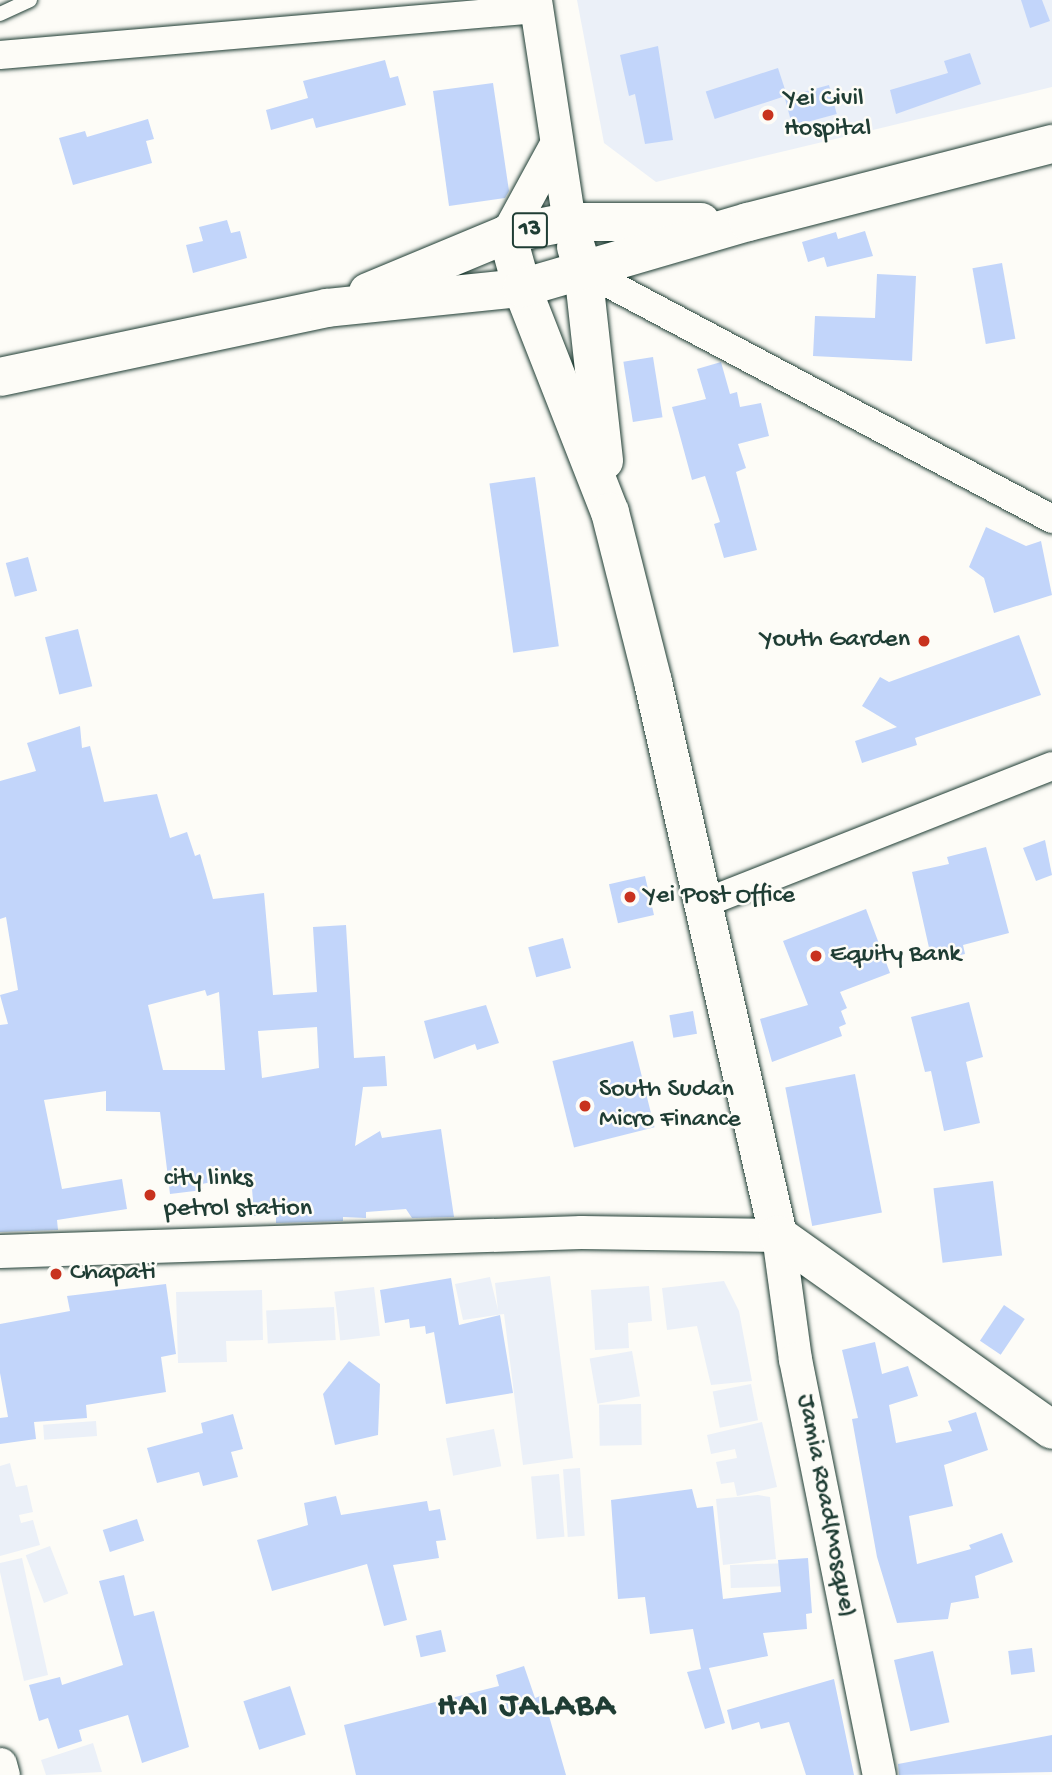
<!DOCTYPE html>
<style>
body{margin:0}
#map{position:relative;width:1052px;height:1775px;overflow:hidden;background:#fdfcf7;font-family:"Gochi Hand",sans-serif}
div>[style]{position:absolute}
.built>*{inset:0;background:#ebf0f8;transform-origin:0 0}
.building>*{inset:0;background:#c2d5fa;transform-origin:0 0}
.roads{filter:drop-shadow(0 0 2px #1f3d34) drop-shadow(0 0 2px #1f3d34)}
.service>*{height:14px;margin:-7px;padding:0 7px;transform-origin:7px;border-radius:7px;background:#fdfcf7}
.minor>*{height:28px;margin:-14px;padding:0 14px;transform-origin:14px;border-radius:14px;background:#fdfcf7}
.tertiary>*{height:33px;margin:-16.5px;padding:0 16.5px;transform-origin:16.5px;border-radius:16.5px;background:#fdfcf7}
.primary>*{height:38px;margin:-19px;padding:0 19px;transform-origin:19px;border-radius:19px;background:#fdfcf7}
.dots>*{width:19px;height:19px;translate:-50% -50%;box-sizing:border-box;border:4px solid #fdfcf7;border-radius:50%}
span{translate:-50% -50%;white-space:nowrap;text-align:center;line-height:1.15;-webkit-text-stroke:5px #fdfcf7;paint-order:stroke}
.shield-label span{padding:2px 5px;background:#fdfcf7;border:2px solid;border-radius:5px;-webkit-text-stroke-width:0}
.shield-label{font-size:24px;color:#1f3d34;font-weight:700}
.poi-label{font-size:26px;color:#1f3d34}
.left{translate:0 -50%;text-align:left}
.right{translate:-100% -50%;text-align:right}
.street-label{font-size:26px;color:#1f3d34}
.district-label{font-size:33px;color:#1f3d34;font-weight:700;letter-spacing:2px}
</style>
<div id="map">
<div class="built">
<div style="clip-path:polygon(577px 0,1052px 0,1052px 87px,656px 182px,604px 143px)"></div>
<div style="clip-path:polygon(550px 1276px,573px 1458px,523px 1465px,504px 1314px,463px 1320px,455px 1284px,490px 1277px,498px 1310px,495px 1283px)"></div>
<div style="clip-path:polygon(724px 1281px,739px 1311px,752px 1381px,711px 1385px,697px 1326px,667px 1330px,662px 1288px)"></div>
<div style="clip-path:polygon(649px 1286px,652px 1321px,628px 1323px,629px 1348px,595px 1350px,591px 1290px)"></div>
<div style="left:374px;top:1287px;width:49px;height:40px;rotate:83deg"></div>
<div style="clip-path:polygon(262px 1290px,263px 1340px,226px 1341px,227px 1362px,178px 1363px,176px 1292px)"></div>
<div style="left:334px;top:1307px;width:33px;height:68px;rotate:87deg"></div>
<div style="left:632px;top:1351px;width:46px;height:43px;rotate:80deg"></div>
<div style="left:751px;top:1384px;width:37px;height:39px;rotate:79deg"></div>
<div style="left:641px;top:1404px;width:41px;height:42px;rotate:89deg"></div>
<div style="left:96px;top:1421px;width:15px;height:53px;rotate:86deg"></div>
<div style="clip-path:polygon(762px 1422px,777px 1487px,737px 1496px,734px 1482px,721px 1484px,716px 1462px,737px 1458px,735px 1449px,711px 1454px,707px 1435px)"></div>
<div style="left:494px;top:1429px;width:38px;height:49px;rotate:79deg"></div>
<div style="clip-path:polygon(10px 1463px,16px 1487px,27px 1485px,33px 1512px,19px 1515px,21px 1523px,33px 1520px,40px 1545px,0 1556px,0 1466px)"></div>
<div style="left:580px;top:1468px;width:68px;height:17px;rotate:86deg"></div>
<div style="left:559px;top:1474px;width:63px;height:28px;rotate:85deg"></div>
<div style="clip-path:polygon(758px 1495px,770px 1497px,776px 1559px,723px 1565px,716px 1499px)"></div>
<div style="left:50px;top:1546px;width:51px;height:26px;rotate:69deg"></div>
<div style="clip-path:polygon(22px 1558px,48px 1675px,24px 1681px,0 1572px,0 1563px)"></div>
<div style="left:789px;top:1563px;width:23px;height:59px;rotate:88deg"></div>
<div style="clip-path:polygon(93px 1743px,102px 1772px,46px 1775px,41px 1760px)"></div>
</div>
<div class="building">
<div style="clip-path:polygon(1021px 0,1042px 0,1050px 21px,1030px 28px)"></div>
<div style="clip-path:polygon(658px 46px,673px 140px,645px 144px,635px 94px,629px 96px,620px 55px)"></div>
<div style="clip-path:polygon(970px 53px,981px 84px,896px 114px,890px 90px,948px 73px,944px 61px)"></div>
<div style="clip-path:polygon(385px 60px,390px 78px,398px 76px,406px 105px,316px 128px,313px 118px,271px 130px,266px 110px,308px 98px,303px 81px)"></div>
<div style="left:778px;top:68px;width:29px;height:76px;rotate:72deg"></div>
<div style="clip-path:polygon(493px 83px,509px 191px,505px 198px,449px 206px,433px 91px)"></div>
<div style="left:829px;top:85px;width:30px;height:46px;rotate:75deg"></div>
<div style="clip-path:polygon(148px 119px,154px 139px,146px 141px,152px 163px,73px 185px,59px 138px,85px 131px,87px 137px)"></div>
<div style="clip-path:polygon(227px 220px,231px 233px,240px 231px,247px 258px,193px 273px,186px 245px,203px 241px,199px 227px)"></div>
<div style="clip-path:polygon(865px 231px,873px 256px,827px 267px,824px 257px,808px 262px,802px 242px,836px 232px,838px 239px)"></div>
<div style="left:1002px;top:263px;width:77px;height:30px;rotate:80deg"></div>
<div style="clip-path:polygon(877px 274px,916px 276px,912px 361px,813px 356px,815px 316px,875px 318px)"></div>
<div style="left:653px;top:357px;width:61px;height:30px;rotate:81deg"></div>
<div style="clip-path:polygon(721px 362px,730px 394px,737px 392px,740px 407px,761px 403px,769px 436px,738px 444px,746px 468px,736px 472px,757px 550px,724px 558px,714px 524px,720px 522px,705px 476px,692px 480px,672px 407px,706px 399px,697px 369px)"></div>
<div style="left:535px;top:477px;width:171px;height:46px;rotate:82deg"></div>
<div style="clip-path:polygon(986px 527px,1026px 546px,1041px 541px,1052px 595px,994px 613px,984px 578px,969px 567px)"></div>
<div style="left:28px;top:557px;width:35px;height:23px;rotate:75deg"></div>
<div style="left:78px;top:629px;width:59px;height:34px;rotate:76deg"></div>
<div style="clip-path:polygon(1019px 635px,1041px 695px,915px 738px,917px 745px,862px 763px,855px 741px,897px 727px,862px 706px,880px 677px,889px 682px)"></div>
<div style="clip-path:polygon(evenodd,80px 726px,82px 748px,90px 746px,104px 802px,157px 794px,170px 838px,187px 832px,195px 856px,200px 854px,213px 899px,264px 893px,273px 995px,317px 992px,313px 927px,346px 925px,354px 1058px,385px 1056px,387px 1086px,363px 1087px,355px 1146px,380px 1131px,382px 1138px,441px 1129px,454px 1217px,412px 1218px,406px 1209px,366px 1212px,366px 1218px,343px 1217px,343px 1221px,276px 1223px,276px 1214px,254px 1216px,251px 1174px,202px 1184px,203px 1190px,170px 1194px,160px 1112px,106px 1111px,106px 1091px,44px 1100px,62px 1189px,122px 1179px,127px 1209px,57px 1220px,58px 1230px,0 1232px,0 1025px,8px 1024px,0 995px,18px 990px,6px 917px,0 919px,0 781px,36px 771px,27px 743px,80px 726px,205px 990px,207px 996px,219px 992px,225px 1070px,163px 1070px,148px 1005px,205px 990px,80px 726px,317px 1027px,319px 1068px,262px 1078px,258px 1031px,317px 1027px)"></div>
<div style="clip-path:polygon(1045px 840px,1052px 875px,1036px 881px,1023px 848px)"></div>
<div style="clip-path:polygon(986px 847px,1009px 933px,963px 945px,965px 954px,932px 961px,912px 872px,949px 864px,947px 857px)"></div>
<div style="left:645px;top:876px;width:40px;height:37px;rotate:77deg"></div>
<div style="clip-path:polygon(866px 909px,890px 973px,840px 992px,847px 1008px,841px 1011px,846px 1024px,839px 1027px,842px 1036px,772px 1062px,760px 1019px,808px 1005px,783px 941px)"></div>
<div style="left:563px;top:938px;width:31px;height:36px;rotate:75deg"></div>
<div style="clip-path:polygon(969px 1002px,983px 1057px,966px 1062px,980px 1123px,944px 1131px,931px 1071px,925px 1072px,911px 1017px)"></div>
<div style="clip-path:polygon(486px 1005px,499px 1043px,477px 1050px,475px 1044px,434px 1059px,424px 1021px)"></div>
<div style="left:693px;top:1011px;width:23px;height:24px;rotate:80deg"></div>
<div style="left:633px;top:1041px;width:89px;height:83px;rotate:76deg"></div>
<div style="left:855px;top:1074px;width:141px;height:71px;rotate:79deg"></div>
<div style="left:993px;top:1181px;width:75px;height:60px;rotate:83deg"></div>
<div style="clip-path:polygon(451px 1278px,459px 1325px,500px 1315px,513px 1393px,446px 1404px,434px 1332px,426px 1334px,425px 1326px,410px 1328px,409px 1319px,385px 1323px,380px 1290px)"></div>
<div style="clip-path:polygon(166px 1284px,176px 1354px,161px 1357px,166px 1392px,86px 1405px,87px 1418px,34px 1422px,36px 1439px,0 1444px,0 1418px,8px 1417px,0 1373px,0 1324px,70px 1311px,67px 1296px)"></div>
<div style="left:1004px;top:1305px;width:25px;height:43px;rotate:34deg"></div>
<div style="clip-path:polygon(875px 1342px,882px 1374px,908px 1366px,918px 1396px,889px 1405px,896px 1443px,952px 1431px,948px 1421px,976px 1412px,988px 1450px,944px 1465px,953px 1506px,909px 1516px,917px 1564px,971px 1549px,969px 1545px,1002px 1533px,1013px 1562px,975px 1576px,979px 1598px,951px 1603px,948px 1619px,897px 1623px,877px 1557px,852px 1419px,858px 1418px,842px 1350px)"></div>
<div style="clip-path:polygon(349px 1361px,380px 1384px,378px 1435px,335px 1445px,323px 1394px)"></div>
<div style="clip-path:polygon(233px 1414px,243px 1449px,231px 1452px,238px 1477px,203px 1486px,199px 1472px,157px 1483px,147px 1448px,203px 1433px,201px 1423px)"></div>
<div style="clip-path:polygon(692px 1489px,697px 1508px,713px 1506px,723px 1599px,781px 1592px,778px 1560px,808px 1558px,812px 1613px,806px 1614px,807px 1629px,763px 1633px,768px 1656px,709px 1668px,725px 1723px,705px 1729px,687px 1672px,701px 1669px,693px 1629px,650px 1634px,645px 1597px,618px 1599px,611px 1500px)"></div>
<div style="clip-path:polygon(336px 1496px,341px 1515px,427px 1501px,429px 1511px,440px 1509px,446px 1540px,436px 1541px,439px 1558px,393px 1565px,407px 1620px,384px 1626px,367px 1564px,272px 1591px,257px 1540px,308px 1525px,304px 1503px)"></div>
<div style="left:137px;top:1519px;width:23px;height:36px;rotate:72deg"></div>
<div style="clip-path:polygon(124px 1575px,134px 1616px,154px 1611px,189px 1747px,142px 1763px,128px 1715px,79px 1730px,82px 1741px,58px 1749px,48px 1718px,39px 1721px,29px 1685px,60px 1677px,62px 1685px,123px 1665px,99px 1581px)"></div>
<div style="left:441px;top:1630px;width:22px;height:26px;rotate:77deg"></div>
<div style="left:1032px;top:1648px;width:24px;height:24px;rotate:83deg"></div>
<div style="left:933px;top:1651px;width:73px;height:40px;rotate:77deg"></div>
<div style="clip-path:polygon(524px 1666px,535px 1698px,543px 1695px,566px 1775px,356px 1775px,344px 1725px,499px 1686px,496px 1675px)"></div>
<div style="clip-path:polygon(834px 1679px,854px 1775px,806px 1775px,789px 1722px,761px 1729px,759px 1722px,732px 1730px,727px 1710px)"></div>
<div style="left:290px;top:1686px;width:51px;height:49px;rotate:72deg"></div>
<div style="clip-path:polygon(1052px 1735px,1052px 1772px,899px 1775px,898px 1764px)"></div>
</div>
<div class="roads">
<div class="service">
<div style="left:0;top:14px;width:33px;rotate:-25deg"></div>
</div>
<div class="minor">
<div style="left:0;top:55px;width:539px;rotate:-4.9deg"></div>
<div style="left:583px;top:270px;width:531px;rotate:27.96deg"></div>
<div style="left:702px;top:904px;width:376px;rotate:-21.5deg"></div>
</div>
<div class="tertiary">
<div style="left:535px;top:0;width:225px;rotate:81.3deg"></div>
<div style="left:507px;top:234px;width:100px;rotate:-61.4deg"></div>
<div style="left:0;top:1251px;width:581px;rotate:-1.87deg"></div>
<div style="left:581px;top:1232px;width:197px;rotate:0.9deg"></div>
<div style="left:778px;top:1235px;width:125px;rotate:82.2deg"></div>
<div style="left:795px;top:1359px;width:424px;rotate:78.6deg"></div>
<div style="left:0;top:1764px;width:11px;rotate:75deg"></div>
</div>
<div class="primary">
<div style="left:507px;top:234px;width:56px;rotate:74.5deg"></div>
<div style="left:522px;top:288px;width:241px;rotate:68.6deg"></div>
<div style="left:610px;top:512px;width:175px;rotate:75.8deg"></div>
<div style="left:653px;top:682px;width:567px;rotate:77.26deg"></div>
<div style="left:778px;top:1235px;width:336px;rotate:35.4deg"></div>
<div style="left:576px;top:247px;width:24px;rotate:73deg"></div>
<div style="left:583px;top:270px;width:192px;rotate:83.7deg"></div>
<div style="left:368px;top:292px;width:151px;rotate:-22.6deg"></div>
<div style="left:507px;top:234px;width:63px;rotate:-11deg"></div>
<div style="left:569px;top:222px;width:132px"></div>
<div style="left:0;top:377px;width:334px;rotate:-11.9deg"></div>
<div style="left:327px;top:308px;width:196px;rotate:-5.9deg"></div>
<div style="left:522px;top:288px;width:235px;rotate:-16.3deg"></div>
<div style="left:748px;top:222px;width:314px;rotate:-14.4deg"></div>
</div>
</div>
<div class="dots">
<div style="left:768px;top:115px;background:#c8321e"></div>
<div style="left:924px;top:641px;background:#c8321e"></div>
<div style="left:630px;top:897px;background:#c8321e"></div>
<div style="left:816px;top:956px;background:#c8321e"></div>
<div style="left:585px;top:1106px;background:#c8321e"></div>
<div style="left:150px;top:1195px;background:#c8321e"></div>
<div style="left:56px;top:1274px;background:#c8321e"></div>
</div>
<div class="shield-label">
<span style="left:530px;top:230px">13</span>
</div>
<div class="poi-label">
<span class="left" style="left:784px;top:115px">Yei Civil<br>Hospital</span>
<span class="right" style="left:910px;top:641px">Youth Garden</span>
<span class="left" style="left:644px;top:897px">Yei Post Office</span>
<span class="left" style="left:830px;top:956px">Equity Bank</span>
<span class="left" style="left:599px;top:1106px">South Sudan<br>Micro Finance</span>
<span class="left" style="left:164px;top:1195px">city links<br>petrol station</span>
<span class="left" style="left:70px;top:1274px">Chapati</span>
</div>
<div class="street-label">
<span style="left:825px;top:1506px;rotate:79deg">Jamia Road(Mosque)</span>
</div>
<div class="district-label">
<span style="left:527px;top:1708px">HAI JALABA</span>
</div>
</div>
